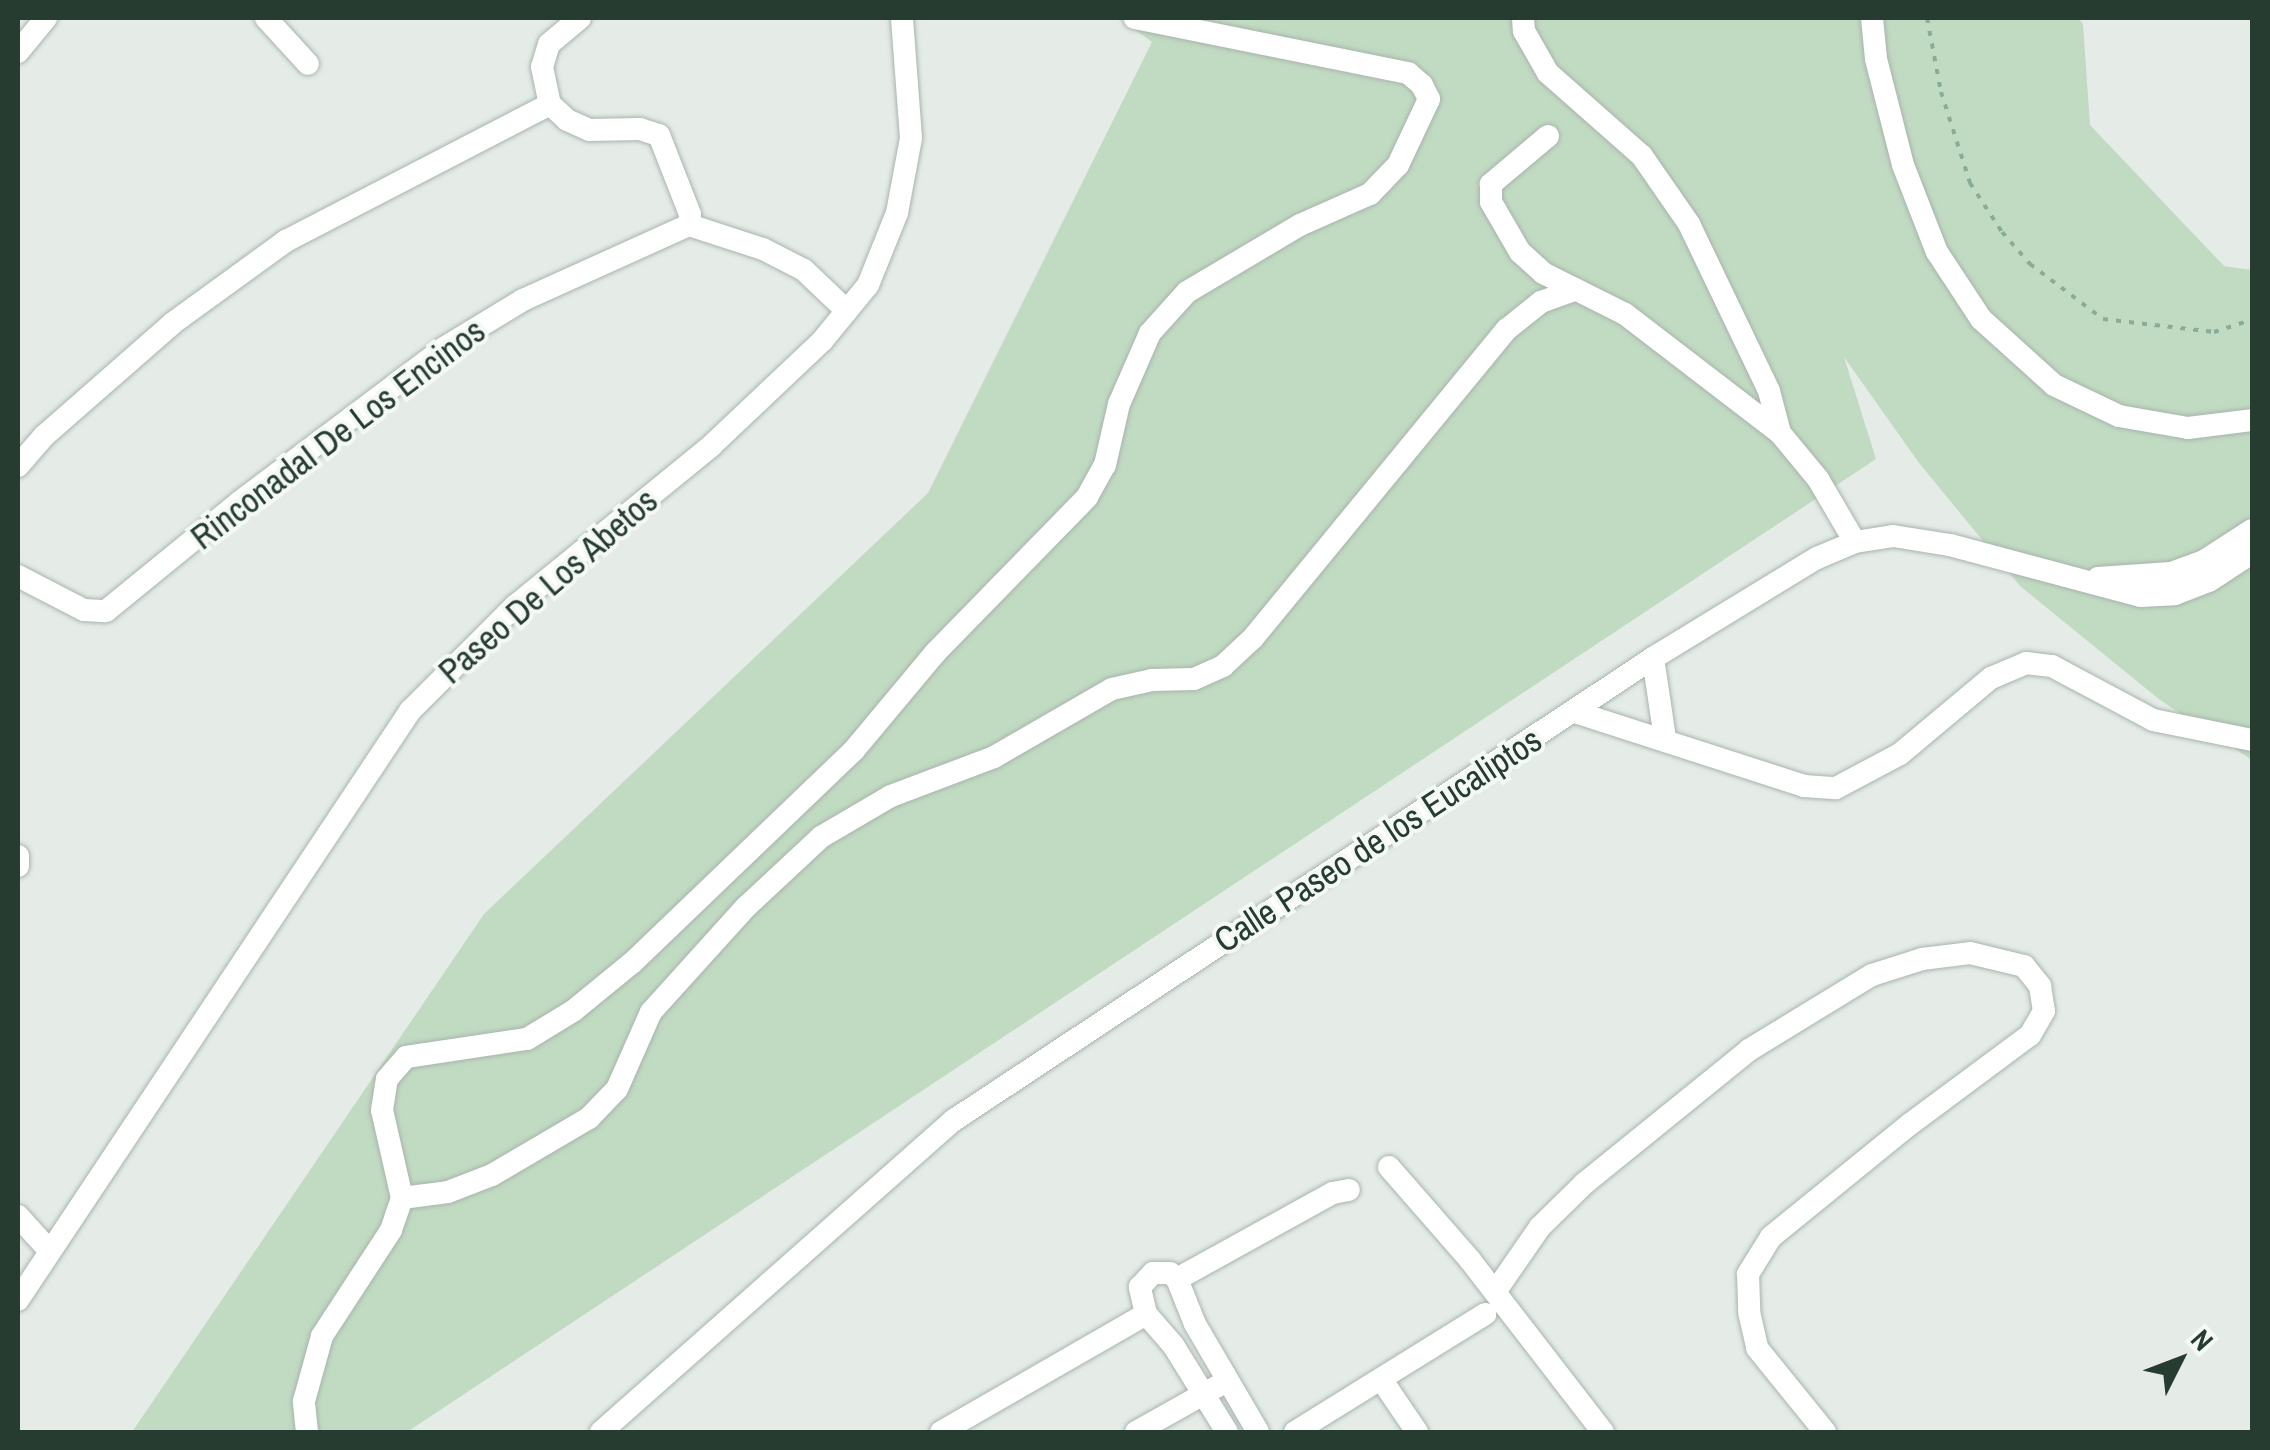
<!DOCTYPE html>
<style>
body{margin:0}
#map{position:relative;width:2270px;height:1450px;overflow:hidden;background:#e5ece7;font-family:"Archivo Narrow",sans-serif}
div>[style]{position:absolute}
.green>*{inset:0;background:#c1dbc2}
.path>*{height:4px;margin-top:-2px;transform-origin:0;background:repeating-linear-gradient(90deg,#89ac99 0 5px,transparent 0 13px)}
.roads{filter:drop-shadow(0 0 2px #a8b4ad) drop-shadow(0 0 2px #a8b4ad)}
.minor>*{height:22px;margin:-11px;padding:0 11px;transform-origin:11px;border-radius:11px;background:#fff}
span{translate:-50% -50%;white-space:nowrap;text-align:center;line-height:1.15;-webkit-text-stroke:8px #f5f9f6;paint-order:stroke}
.street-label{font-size:35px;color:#263c31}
.frame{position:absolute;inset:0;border:20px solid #263c31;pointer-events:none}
.north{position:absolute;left:2130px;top:1310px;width:100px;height:100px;-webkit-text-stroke:8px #f5f9f6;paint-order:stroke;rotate:48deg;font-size:28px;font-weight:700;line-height:40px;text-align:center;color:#263c31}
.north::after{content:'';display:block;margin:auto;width:35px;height:45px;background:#263c31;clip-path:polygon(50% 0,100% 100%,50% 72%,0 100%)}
</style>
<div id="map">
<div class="green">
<div style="clip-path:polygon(1119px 18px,2078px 18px,2083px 24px,2090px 125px,2224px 266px,2252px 270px,2252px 760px,2160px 700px,2020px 586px,1919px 463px,1844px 357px,1876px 459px,407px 1432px,132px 1432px,484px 914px,928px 493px,1152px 42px)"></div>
</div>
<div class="path">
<div style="left:1927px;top:18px;width:75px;rotate:79.3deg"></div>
<div style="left:1941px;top:92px;width:96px;rotate:72.3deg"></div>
<div style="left:1970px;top:183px;width:59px;rotate:56.9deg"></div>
<div style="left:2002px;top:232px;width:43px;rotate:48.8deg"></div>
<div style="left:2030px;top:264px;width:91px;rotate:37deg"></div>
<div style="left:2103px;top:319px;width:112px;rotate:6.7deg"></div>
<div style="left:2214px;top:332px;width:40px;rotate:-18deg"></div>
</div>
<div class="roads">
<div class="minor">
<div style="left:266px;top:18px;width:62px;rotate:47.6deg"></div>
<div style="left:580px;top:18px;width:40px;rotate:140deg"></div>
<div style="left:549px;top:44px;width:24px;rotate:107deg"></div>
<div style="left:542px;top:67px;width:38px;rotate:78deg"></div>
<div style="left:550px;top:104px;width:23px;rotate:43deg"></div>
<div style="left:567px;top:120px;width:24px;rotate:24deg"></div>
<div style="left:589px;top:130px;width:51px;rotate:-1.1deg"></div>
<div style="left:640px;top:129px;width:20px;rotate:18deg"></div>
<div style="left:659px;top:135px;width:85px;rotate:68.6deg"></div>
<div style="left:690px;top:214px;width:11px;rotate:95deg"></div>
<div style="left:1523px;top:18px;width:13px;rotate:86deg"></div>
<div style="left:1524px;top:31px;width:48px;rotate:60.3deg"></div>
<div style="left:1548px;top:73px;width:125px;rotate:41.4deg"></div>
<div style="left:1642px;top:156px;width:83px;rotate:55.3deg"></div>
<div style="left:1689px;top:224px;width:185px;rotate:64.4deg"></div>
<div style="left:1769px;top:391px;width:43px;rotate:75.3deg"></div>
<div style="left:1872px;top:18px;width:41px;rotate:84.4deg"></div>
<div style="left:1876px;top:59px;width:109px;rotate:75.7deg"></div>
<div style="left:1903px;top:165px;width:93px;rotate:68.7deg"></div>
<div style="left:1937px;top:252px;width:80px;rotate:56.7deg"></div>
<div style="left:1981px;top:319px;width:98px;rotate:42.1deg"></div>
<div style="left:2054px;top:385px;width:72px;rotate:25.5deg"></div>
<div style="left:2119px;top:416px;width:70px;rotate:9.9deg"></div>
<div style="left:2188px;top:428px;width:64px;rotate:-7.1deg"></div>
<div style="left:18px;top:52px;width:44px;rotate:-50.5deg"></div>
<div style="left:1548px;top:136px;width:75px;rotate:139.9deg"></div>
<div style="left:1491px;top:184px;width:18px;rotate:90deg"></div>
<div style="left:1491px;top:202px;width:58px;rotate:59.9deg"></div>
<div style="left:1520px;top:252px;width:31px;rotate:42deg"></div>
<div style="left:1543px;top:273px;width:92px;rotate:26.6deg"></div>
<div style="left:1625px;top:314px;width:195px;rotate:37.5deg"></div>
<div style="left:1780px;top:433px;width:60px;rotate:50.4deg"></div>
<div style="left:1818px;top:479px;width:73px;rotate:59.6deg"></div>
<div style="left:689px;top:225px;width:78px;rotate:18deg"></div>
<div style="left:763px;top:249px;width:46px;rotate:27.1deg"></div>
<div style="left:804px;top:270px;width:59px;rotate:43.6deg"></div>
<div style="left:18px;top:466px;width:40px;rotate:-49deg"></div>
<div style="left:44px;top:436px;width:171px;rotate:-41.2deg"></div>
<div style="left:173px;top:323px;width:140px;rotate:-36deg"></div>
<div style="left:286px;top:241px;width:297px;rotate:-27.4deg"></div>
<div style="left:18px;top:576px;width:74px;rotate:27.3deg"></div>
<div style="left:84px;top:610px;width:22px;rotate:3deg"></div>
<div style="left:106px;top:611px;width:174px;rotate:-39.2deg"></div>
<div style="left:241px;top:501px;width:254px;rotate:-37deg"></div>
<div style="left:444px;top:348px;width:92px;rotate:-31.3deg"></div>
<div style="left:523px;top:300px;width:182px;rotate:-24.3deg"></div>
<div style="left:2098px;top:578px;width:73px;rotate:-3.9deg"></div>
<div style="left:2171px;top:573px;width:35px;rotate:-20deg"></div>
<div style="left:2204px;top:561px;width:57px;rotate:-32.9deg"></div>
<div style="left:1653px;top:658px;width:81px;rotate:81.5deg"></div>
<div style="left:1575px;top:712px;width:241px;rotate:17.9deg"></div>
<div style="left:1804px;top:786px;width:32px;rotate:4deg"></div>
<div style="left:1836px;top:788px;width:72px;rotate:-28deg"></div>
<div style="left:1900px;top:754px;width:119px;rotate:-39.9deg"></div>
<div style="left:1991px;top:678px;width:38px;rotate:-23deg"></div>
<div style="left:2026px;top:663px;width:26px;rotate:7deg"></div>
<div style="left:2052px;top:666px;width:115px;rotate:28.1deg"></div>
<div style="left:2153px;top:720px;width:101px;rotate:11.4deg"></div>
<div style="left:18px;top:856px;width:10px;rotate:90deg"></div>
<div style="left:1389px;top:1167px;width:123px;rotate:48.9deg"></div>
<div style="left:1470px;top:1260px;width:217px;rotate:52.3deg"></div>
<div style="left:402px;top:1198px;width:46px;rotate:-7.4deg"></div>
<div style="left:448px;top:1192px;width:47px;rotate:-21.1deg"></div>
<div style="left:492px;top:1175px;width:113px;rotate:-30.4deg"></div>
<div style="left:589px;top:1118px;width:40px;rotate:-46deg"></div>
<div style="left:617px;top:1089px;width:84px;rotate:-66.2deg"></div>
<div style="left:651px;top:1012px;width:142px;rotate:-47.9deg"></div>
<div style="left:746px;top:907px;width:103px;rotate:-43deg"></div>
<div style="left:821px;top:837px;width:81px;rotate:-30.4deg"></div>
<div style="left:891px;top:796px;width:110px;rotate:-20.7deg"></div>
<div style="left:994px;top:757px;width:136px;rotate:-30deg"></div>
<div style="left:1112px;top:689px;width:41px;rotate:-12.7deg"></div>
<div style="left:1152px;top:680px;width:42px;rotate:-1.4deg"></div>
<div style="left:1194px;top:679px;width:32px;rotate:-24deg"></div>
<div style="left:1223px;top:666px;width:41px;rotate:-43deg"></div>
<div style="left:1253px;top:638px;width:399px;rotate:-50.6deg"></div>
<div style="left:1506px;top:330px;width:45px;rotate:-38.7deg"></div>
<div style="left:1541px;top:302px;width:37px;rotate:-20deg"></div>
<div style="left:18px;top:1216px;width:45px;rotate:47.7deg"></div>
<div style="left:1177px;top:1279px;width:178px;rotate:-28.9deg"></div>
<div style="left:1333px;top:1193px;width:16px;rotate:-11deg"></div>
<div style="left:1495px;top:1292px;width:79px;rotate:-55.3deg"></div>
<div style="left:1540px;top:1227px;width:63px;rotate:-44.4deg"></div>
<div style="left:1585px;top:1183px;width:211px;rotate:-39deg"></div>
<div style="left:1749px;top:1050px;width:144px;rotate:-31.4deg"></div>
<div style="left:1872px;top:975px;width:52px;rotate:-17.7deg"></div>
<div style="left:1922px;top:959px;width:48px;rotate:-7.1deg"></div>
<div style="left:1970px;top:953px;width:56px;rotate:13.5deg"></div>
<div style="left:2024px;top:966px;width:26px;rotate:51deg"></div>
<div style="left:2040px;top:986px;width:25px;rotate:81deg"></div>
<div style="left:2044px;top:1011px;width:28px;rotate:120deg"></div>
<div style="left:2030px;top:1035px;width:149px;rotate:143.4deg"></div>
<div style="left:1910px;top:1124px;width:179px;rotate:140.9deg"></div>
<div style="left:1771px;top:1237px;width:44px;rotate:121.9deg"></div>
<div style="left:1748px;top:1274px;width:38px;rotate:88deg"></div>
<div style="left:1749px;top:1312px;width:37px;rotate:77deg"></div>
<div style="left:1757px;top:1348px;width:108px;rotate:51deg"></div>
<div style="left:18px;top:1300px;width:708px;rotate:-56.35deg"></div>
<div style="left:410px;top:711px;width:148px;rotate:-45deg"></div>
<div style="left:515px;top:606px;width:253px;rotate:-39.2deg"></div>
<div style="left:711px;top:446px;width:153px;rotate:-43.4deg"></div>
<div style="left:822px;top:341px;width:72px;rotate:-50.6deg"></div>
<div style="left:868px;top:285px;width:78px;rotate:-68.1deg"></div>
<div style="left:897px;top:213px;width:76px;rotate:-79.4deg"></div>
<div style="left:911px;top:138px;width:120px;rotate:-94.3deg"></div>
<div style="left:1381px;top:1379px;width:64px;rotate:55.8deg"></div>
<div style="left:307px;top:1432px;width:31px;rotate:-96deg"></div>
<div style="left:304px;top:1401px;width:67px;rotate:-74.5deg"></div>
<div style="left:322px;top:1336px;width:126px;rotate:-56.9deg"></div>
<div style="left:391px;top:1230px;width:34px;rotate:-71deg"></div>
<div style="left:402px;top:1198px;width:90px;rotate:-102.8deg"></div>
<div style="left:382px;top:1110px;width:31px;rotate:-81deg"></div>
<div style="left:387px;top:1079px;width:29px;rotate:-49deg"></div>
<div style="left:406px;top:1057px;width:122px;rotate:-8.5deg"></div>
<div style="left:527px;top:1039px;width:54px;rotate:-31.3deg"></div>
<div style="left:573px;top:1011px;width:77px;rotate:-39.2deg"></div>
<div style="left:633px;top:962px;width:306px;rotate:-43.8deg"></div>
<div style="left:854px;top:750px;width:126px;rotate:-50.1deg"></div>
<div style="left:935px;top:653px;width:218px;rotate:-45.7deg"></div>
<div style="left:1087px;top:497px;width:37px;rotate:-61deg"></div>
<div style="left:1105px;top:465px;width:63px;rotate:-77.1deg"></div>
<div style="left:1119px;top:404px;width:77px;rotate:-66.4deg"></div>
<div style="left:1150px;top:333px;width:55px;rotate:-47.9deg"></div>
<div style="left:1187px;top:292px;width:131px;rotate:-30.7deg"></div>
<div style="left:1300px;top:225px;width:77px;rotate:-23.9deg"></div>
<div style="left:1370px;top:194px;width:40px;rotate:-46deg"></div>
<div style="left:1398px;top:165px;width:73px;rotate:-64.8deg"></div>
<div style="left:1429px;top:99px;width:16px;rotate:-117deg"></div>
<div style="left:1422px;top:85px;width:18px;rotate:-139deg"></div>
<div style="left:1408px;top:73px;width:279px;rotate:-168.6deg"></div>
<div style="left:601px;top:1432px;width:471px;rotate:-41.5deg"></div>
<div style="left:954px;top:1120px;width:838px;rotate:-33.46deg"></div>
<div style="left:1653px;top:658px;width:192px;rotate:-31.4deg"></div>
<div style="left:1817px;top:558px;width:41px;rotate:-22.8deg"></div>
<div style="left:1855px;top:542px;width:38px;rotate:-9deg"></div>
<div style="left:1893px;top:536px;width:58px;rotate:9deg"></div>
<div style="left:1950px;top:545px;width:197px;rotate:15deg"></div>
<div style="left:2140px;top:596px;width:35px;rotate:-3deg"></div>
<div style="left:2175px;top:594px;width:36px;rotate:-21deg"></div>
<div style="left:2209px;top:581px;width:51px;rotate:-33.1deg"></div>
<div style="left:941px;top:1432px;width:237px;rotate:-29.9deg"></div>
<div style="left:1136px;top:1432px;width:94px;rotate:-29.3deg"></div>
<div style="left:1227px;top:1432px;width:102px;rotate:-121.8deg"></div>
<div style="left:1173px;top:1345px;width:41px;rotate:-131.1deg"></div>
<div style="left:1146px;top:1314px;width:28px;rotate:-103deg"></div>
<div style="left:1140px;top:1287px;width:19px;rotate:-47deg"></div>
<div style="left:1153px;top:1273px;width:17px"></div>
<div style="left:1170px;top:1273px;width:9px;rotate:41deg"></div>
<div style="left:1177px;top:1279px;width:48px;rotate:68.2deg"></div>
<div style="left:1195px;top:1324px;width:125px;rotate:59.7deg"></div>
<div style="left:1295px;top:1432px;width:224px;rotate:-31.8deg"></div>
</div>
</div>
<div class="street-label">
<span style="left:338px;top:434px;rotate:-37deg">RinconadaI De Los Encinos</span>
<span style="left:548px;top:586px;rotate:-41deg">Paseo De Los Abetos</span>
<span style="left:1378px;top:840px;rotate:-33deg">Calle Paseo de los Eucaliptos</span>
</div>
<div class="frame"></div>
<div class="north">N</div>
</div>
